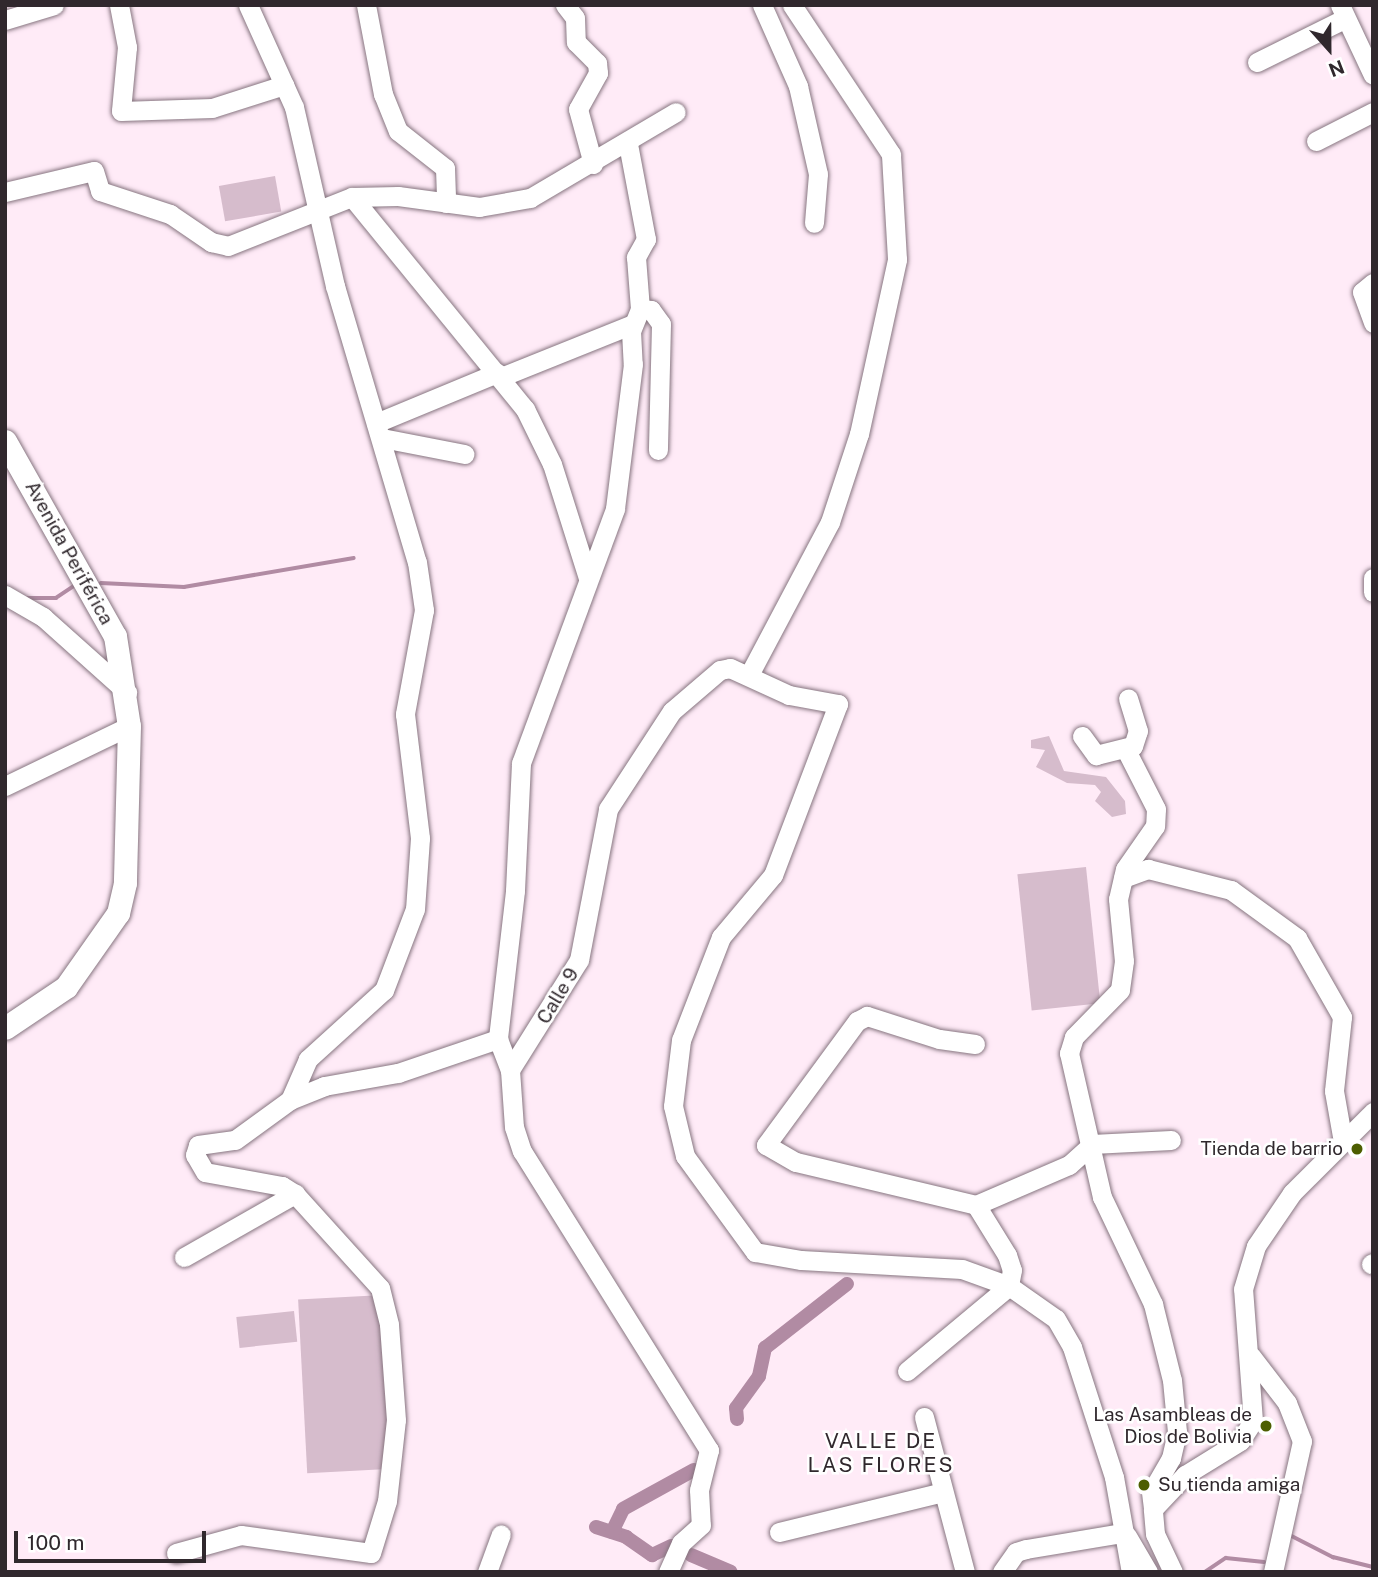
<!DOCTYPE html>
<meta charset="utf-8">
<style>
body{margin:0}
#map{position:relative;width:1378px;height:1577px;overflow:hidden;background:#ffebf7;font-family:"Public Sans",sans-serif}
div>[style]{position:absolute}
.green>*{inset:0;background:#d6bccc;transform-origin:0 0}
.stream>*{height:3.5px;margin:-1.75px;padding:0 1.75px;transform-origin:1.75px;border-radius:1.75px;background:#b18ba3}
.canal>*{height:14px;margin:-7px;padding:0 7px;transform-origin:7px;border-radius:7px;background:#b18ba3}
.roads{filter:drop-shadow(0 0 2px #877580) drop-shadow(0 0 2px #877580)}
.minor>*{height:19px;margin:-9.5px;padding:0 9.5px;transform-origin:9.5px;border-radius:9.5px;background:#fff}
.major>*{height:23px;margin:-11.5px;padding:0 11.5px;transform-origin:11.5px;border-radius:11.5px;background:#fff}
.dots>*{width:19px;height:19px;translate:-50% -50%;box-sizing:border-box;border:4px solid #fff;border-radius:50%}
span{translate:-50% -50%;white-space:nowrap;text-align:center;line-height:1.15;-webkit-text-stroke:5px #fff;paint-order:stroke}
.street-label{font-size:19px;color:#30282d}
.poi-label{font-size:19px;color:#30282d}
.right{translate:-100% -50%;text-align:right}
.left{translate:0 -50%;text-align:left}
.neighbourhood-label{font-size:21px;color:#30282d;letter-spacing:2px}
.frame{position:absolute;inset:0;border:7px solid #30282d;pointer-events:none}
.north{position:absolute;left:1294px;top:14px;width:70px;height:70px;-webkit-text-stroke:5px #fff;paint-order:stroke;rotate:159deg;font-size:19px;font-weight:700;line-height:28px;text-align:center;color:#30282d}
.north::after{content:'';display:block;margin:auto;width:24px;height:32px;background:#30282d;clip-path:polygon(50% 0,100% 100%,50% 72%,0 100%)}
.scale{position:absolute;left:14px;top:1531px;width:192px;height:32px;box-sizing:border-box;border:4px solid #30282d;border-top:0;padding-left:9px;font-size:21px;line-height:24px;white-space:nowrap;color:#30282d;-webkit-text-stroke:5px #fff;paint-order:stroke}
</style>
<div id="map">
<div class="green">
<div style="left:275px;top:176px;width:36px;height:57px;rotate:80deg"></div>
<div style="clip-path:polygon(1049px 736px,1064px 771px,1106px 777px,1125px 801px,1126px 814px,1112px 817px,1095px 801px,1101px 792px,1095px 785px,1067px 783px,1036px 767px,1045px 750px,1031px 748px,1031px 740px)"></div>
<div style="left:1086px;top:867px;width:137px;height:69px;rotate:84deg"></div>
<div style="left:383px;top:1295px;width:174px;height:85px;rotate:87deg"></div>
<div style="left:294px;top:1311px;width:31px;height:58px;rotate:84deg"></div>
</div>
<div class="stream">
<div style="left:101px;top:583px;width:83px;rotate:2.8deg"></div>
<div style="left:184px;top:587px;width:172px;rotate:-9.7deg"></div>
<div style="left:28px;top:598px;width:28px"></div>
<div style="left:56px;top:598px;width:23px;rotate:-34deg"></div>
<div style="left:1288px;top:1534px;width:51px;rotate:27.1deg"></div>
<div style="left:1333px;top:1557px;width:41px;rotate:14deg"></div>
<div style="left:1205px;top:1572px;width:25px;rotate:-34deg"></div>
<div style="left:1226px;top:1558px;width:38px;rotate:6deg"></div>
</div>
<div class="canal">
<div style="left:737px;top:1419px;width:11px;rotate:-95deg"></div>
<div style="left:736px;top:1408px;width:39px;rotate:-54deg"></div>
<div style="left:759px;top:1376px;width:29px;rotate:-78deg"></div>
<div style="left:765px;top:1348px;width:104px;rotate:-38deg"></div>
<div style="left:596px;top:1527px;width:32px;rotate:18deg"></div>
<div style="left:626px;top:1537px;width:32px;rotate:35deg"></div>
<div style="left:652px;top:1555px;width:21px;rotate:-25deg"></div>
<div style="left:612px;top:1532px;width:25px;rotate:-64deg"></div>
<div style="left:623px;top:1509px;width:81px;rotate:-28.8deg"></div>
<div style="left:691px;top:1555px;width:43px;rotate:23deg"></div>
</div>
<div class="roads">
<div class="minor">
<div style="left:119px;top:5px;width:43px;rotate:79.2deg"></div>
<div style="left:127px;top:47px;width:64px;rotate:95.4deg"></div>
<div style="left:121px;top:111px;width:91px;rotate:-1.9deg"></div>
<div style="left:212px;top:108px;width:76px;rotate:-17.7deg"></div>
<div style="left:248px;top:5px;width:112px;rotate:65.7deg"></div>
<div style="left:294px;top:107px;width:184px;rotate:77.1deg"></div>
<div style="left:335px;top:286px;width:288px;rotate:73.5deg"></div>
<div style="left:417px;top:562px;width:49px;rotate:81.7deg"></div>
<div style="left:424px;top:610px;width:106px;rotate:100.4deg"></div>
<div style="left:405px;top:714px;width:125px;rotate:83.1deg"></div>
<div style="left:420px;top:838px;width:71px;rotate:94deg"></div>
<div style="left:415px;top:909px;width:87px;rotate:110.9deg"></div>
<div style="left:384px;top:990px;width:103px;rotate:137.8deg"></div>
<div style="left:308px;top:1059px;width:45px;rotate:113.7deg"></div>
<div style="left:366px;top:5px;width:91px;rotate:79.2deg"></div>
<div style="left:383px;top:94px;width:40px;rotate:68deg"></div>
<div style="left:398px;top:131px;width:60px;rotate:38.2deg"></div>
<div style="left:445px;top:168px;width:35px;rotate:88deg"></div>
<div style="left:565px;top:5px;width:16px;rotate:52deg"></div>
<div style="left:575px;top:18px;width:24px;rotate:88deg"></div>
<div style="left:576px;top:42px;width:30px;rotate:45deg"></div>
<div style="left:597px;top:63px;width:10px;rotate:84deg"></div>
<div style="left:598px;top:73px;width:41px;rotate:119.1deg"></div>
<div style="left:578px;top:109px;width:57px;rotate:74.7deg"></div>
<div style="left:762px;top:5px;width:89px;rotate:66deg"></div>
<div style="left:798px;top:86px;width:90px;rotate:77.2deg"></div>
<div style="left:818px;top:174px;width:49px;rotate:94.7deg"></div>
<div style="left:1340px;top:5px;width:77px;rotate:64.8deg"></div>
<div style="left:5px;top:20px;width:51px;rotate:-17deg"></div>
<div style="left:1257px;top:62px;width:99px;rotate:-26.3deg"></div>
<div style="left:1316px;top:141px;width:64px;rotate:-27deg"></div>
<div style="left:628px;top:144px;width:97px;rotate:79.3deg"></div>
<div style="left:646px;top:239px;width:21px;rotate:119deg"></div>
<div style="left:636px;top:257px;width:52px;rotate:85.6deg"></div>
<div style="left:640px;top:309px;width:24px;rotate:112deg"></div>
<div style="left:631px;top:331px;width:33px;rotate:87deg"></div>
<div style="left:633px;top:364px;width:146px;rotate:97.1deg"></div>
<div style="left:615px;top:509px;width:271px;rotate:110.3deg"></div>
<div style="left:521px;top:763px;width:128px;rotate:92.7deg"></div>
<div style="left:515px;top:891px;width:149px;rotate:96.6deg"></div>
<div style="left:498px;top:1039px;width:33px;rotate:69deg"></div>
<div style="left:510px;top:1070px;width:57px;rotate:86deg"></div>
<div style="left:514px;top:1127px;width:25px;rotate:72deg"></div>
<div style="left:522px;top:1151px;width:353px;rotate:58deg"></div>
<div style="left:709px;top:1450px;width:41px;rotate:104deg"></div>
<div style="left:699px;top:1490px;width:35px;rotate:87deg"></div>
<div style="left:701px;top:1525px;width:27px;rotate:138deg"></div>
<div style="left:681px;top:1543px;width:32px;rotate:114deg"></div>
<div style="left:5px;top:192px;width:91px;rotate:-13.3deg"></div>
<div style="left:94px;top:171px;width:21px;rotate:73deg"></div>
<div style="left:100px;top:191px;width:74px;rotate:18.2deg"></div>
<div style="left:170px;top:214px;width:50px;rotate:34.3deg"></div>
<div style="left:211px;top:242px;width:17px;rotate:13deg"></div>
<div style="left:228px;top:246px;width:133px;rotate:-21.6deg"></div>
<div style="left:352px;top:197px;width:46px;rotate:-1.2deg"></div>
<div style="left:398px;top:196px;width:82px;rotate:7.7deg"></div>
<div style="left:479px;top:207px;width:52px;rotate:-10deg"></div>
<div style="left:530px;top:198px;width:169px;rotate:-30.5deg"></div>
<div style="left:352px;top:197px;width:274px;rotate:50.8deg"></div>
<div style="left:525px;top:409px;width:61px;rotate:63.9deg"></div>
<div style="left:552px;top:464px;width:120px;rotate:72.5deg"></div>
<div style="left:1373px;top:283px;width:14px;rotate:141deg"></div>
<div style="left:1362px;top:292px;width:33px;rotate:70deg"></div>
<div style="left:640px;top:309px;width:11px;rotate:5deg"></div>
<div style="left:651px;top:310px;width:17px;rotate:54deg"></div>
<div style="left:661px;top:324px;width:126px;rotate:91.4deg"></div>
<div style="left:501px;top:377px;width:142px;rotate:-21.9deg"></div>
<div style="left:376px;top:423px;width:131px;rotate:-22.5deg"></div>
<div style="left:382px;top:438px;width:84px;rotate:11deg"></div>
<div style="left:1373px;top:578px;width:14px;rotate:90deg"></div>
<div style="left:5px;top:595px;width:44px;rotate:30.1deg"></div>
<div style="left:43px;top:617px;width:113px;rotate:41.8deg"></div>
<div style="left:749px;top:675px;width:173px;rotate:-62.1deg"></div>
<div style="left:830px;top:522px;width:93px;rotate:-71.8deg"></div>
<div style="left:859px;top:434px;width:179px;rotate:-77.7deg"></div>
<div style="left:897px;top:259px;width:105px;rotate:-93.3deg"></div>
<div style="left:891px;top:154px;width:179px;rotate:-123.6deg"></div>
<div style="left:1082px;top:736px;width:24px;rotate:54deg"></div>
<div style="left:1096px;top:755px;width:38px;rotate:-14deg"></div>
<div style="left:1133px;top:746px;width:16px;rotate:-72deg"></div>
<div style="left:1138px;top:731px;width:34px;rotate:-107deg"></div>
<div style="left:1126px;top:750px;width:66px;rotate:63deg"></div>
<div style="left:1156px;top:809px;width:17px;rotate:93deg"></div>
<div style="left:1155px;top:826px;width:52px;rotate:124.9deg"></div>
<div style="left:1125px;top:869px;width:31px;rotate:103deg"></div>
<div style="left:1118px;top:899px;width:62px;rotate:84.5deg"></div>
<div style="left:1124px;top:961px;width:29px;rotate:98deg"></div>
<div style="left:1120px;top:990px;width:66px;rotate:134.4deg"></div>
<div style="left:1074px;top:1037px;width:17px;rotate:107deg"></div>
<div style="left:1069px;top:1053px;width:148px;rotate:77.1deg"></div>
<div style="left:1102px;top:1197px;width:119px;rotate:64.5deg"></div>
<div style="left:1153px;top:1304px;width:78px;rotate:76deg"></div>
<div style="left:1172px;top:1380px;width:52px;rotate:84.5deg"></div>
<div style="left:1177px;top:1432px;width:27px;rotate:103deg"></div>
<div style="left:1171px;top:1458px;width:39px;rotate:120deg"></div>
<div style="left:1151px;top:1492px;width:17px;rotate:83deg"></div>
<div style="left:5px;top:786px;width:138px;rotate:-25.8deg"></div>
<div style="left:1123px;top:878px;width:27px;rotate:-20deg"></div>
<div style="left:1148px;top:869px;width:86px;rotate:14.2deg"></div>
<div style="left:1231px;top:890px;width:82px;rotate:36deg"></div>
<div style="left:1297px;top:938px;width:91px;rotate:60.3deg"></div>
<div style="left:1342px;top:1017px;width:74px;rotate:96.2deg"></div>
<div style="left:1334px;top:1091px;width:52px;rotate:80deg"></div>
<div style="left:975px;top:1044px;width:36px;rotate:-172deg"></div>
<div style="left:939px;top:1039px;width:76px;rotate:-162.3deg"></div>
<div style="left:867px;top:1016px;width:11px;rotate:153deg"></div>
<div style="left:857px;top:1021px;width:154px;rotate:126.3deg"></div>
<div style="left:766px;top:1145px;width:34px;rotate:30deg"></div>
<div style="left:796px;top:1162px;width:185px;rotate:13.4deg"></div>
<div style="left:976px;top:1205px;width:101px;rotate:-23.3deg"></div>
<div style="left:1069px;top:1165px;width:31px;rotate:-42deg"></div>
<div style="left:1092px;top:1144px;width:79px;rotate:-2.9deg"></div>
<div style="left:510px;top:1070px;width:130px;rotate:-57.9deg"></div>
<div style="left:579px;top:960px;width:154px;rotate:-79.1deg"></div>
<div style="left:608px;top:809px;width:117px;rotate:-56.9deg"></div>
<div style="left:672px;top:711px;width:63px;rotate:-40.5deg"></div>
<div style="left:720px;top:670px;width:10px;rotate:-11deg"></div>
<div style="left:730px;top:668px;width:65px;rotate:24.6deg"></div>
<div style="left:789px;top:695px;width:50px;rotate:10.4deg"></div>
<div style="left:838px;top:704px;width:183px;rotate:110.8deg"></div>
<div style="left:773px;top:875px;width:81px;rotate:130deg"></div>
<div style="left:721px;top:937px;width:110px;rotate:111.2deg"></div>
<div style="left:681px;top:1040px;width:66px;rotate:96.9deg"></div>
<div style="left:673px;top:1106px;width:51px;rotate:76.5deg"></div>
<div style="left:685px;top:1156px;width:119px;rotate:53.9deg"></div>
<div style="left:755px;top:1252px;width:47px;rotate:9.9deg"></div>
<div style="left:801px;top:1260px;width:161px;rotate:3.2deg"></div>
<div style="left:962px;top:1269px;width:50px;rotate:19.9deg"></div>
<div style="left:1009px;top:1286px;width:57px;rotate:35.1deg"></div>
<div style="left:1056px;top:1319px;width:32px;rotate:60deg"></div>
<div style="left:1072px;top:1347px;width:137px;rotate:72.1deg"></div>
<div style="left:1114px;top:1477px;width:97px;rotate:79.9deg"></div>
<div style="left:976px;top:1205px;width:59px;rotate:58.2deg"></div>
<div style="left:1007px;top:1255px;width:16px;rotate:72deg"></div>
<div style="left:1012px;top:1270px;width:16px;rotate:101deg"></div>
<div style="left:184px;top:1257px;width:128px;rotate:-29.6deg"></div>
<div style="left:1371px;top:1264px;width:2px;rotate:-27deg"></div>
<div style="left:1251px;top:1356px;width:59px;rotate:52.5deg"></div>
<div style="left:1287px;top:1403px;width:41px;rotate:68.5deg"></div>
<div style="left:1302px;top:1441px;width:134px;rotate:102.5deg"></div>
<div style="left:907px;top:1371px;width:133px;rotate:-39.8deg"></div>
<div style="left:924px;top:1417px;width:160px;rotate:75.2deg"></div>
<div style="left:779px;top:1532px;width:169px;rotate:-13.7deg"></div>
<div style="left:1127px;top:1536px;width:42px;rotate:59.7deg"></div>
<div style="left:176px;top:1553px;width:67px;rotate:-15.5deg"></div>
<div style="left:241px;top:1535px;width:131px;rotate:7.9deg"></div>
<div style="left:371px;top:1553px;width:54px;rotate:-72.9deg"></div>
<div style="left:387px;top:1501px;width:81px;rotate:-83.7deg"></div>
<div style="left:396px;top:1420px;width:96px;rotate:-94.2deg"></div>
<div style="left:389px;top:1324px;width:37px;rotate:-104deg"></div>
<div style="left:380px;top:1288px;width:127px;rotate:-132.1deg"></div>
<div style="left:295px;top:1194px;width:15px;rotate:-148deg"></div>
<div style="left:282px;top:1186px;width:78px;rotate:-169.7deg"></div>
<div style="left:205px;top:1172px;width:20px;rotate:-120deg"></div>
<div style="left:195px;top:1155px;width:10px;rotate:-73deg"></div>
<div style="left:198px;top:1145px;width:37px;rotate:-8deg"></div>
<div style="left:235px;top:1140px;width:68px;rotate:-36deg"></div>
<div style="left:290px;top:1100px;width:37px;rotate:-22deg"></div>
<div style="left:324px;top:1086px;width:75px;rotate:-10deg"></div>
<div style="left:398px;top:1073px;width:106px;rotate:-18.8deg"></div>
<div style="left:487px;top:1572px;width:40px;rotate:-69.8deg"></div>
<div style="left:1002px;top:1572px;width:24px;rotate:-55deg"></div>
<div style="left:1016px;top:1552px;width:10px;rotate:-17deg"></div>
<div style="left:1026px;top:1549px;width:98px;rotate:-9.4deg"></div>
<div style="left:1173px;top:1572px;width:42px;rotate:-115.3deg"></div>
<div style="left:1155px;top:1534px;width:25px;rotate:-95deg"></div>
<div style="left:1153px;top:1509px;width:47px;rotate:-46.7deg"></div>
<div style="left:1185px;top:1475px;width:65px;rotate:-31.7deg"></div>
<div style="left:1240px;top:1441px;width:24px;rotate:-57deg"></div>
<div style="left:1253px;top:1421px;width:132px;rotate:-94.3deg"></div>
<div style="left:1243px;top:1289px;width:45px;rotate:-73.2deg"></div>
<div style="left:1256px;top:1246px;width:64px;rotate:-55.8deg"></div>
<div style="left:1292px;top:1193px;width:115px;rotate:-45deg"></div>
</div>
<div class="major">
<div style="left:5px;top:441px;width:224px;rotate:60.6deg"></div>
<div style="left:115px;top:636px;width:91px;rotate:81.2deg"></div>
<div style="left:129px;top:726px;width:157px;rotate:91.5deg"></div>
<div style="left:125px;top:883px;width:31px;rotate:103deg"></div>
<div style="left:118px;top:913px;width:90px;rotate:125.1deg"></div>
<div style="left:66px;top:987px;width:73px;rotate:146.1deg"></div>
</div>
</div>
<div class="dots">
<div style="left:1357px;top:1149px;background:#4d5e01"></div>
<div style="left:1266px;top:1426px;background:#4d5e01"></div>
<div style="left:1144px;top:1485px;background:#4d5e01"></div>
</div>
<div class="street-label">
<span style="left:69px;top:553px;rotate:61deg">Avenida Periférica</span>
<span style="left:558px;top:996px;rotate:-59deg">Calle 9</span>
</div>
<div class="poi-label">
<span class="right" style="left:1343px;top:1149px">Tienda de barrio</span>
<span class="right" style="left:1252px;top:1426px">Las Asambleas de<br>Dios de Bolivia</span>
<span class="left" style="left:1158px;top:1485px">Su tienda amiga</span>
</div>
<div class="neighbourhood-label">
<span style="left:881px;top:1453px">VALLE DE<br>LAS FLORES</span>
</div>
<div class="frame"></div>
<div class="north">N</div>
<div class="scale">100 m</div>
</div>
